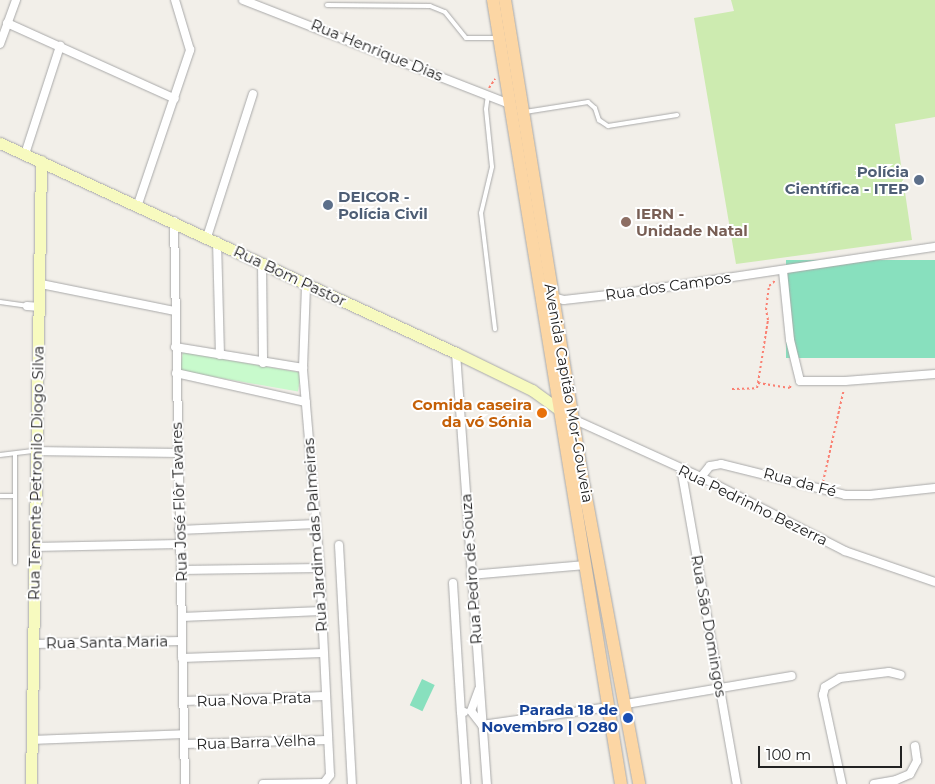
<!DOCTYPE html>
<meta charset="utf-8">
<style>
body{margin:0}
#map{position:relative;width:935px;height:784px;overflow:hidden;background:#f2efe9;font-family:Montserrat,sans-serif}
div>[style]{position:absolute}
.grass>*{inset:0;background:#cdebb0}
.park>*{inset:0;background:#c8facc;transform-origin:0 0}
.pitch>*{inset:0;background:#88e0be;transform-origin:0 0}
.path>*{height:2px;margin-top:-1px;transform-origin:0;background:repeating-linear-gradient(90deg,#fa8072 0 2.5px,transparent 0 5px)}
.roads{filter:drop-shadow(0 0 1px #a9a9a9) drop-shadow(0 0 1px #a9a9a9)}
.lane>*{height:4px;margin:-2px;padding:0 2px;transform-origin:2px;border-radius:2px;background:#fff}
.street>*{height:8px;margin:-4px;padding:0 4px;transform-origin:4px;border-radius:4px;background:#fff}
.secondary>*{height:11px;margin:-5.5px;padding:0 5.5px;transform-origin:5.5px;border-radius:5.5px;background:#f7fabf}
.primary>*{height:12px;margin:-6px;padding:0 6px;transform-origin:6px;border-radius:6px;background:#fcd6a4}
.dots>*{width:14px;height:14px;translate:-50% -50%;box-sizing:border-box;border:2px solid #fff;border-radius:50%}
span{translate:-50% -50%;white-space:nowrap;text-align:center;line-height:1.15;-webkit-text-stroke:4px #fff;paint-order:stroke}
.street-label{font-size:15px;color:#222}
.service-label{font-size:15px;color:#4e5e75;font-weight:700}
.right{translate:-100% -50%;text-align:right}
.left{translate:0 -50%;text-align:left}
.education-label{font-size:15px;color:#785e54;font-weight:700}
.food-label{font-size:15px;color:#c56008;font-weight:700}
.transit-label{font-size:15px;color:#164399;font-weight:700}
.scale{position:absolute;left:758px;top:746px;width:144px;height:22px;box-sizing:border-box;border:2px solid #222;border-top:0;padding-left:6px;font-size:15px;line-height:18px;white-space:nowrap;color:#222;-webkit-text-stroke:4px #fff;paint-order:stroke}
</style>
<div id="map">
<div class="grass">
<div style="clip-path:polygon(731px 0,935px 0,935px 117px,895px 124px,912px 240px,736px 264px,694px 18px,734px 11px)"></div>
</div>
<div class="park">
<div style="left:183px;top:352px;width:120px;height:19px;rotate:10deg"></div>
</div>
<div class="pitch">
<div style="left:935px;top:260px;width:98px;height:149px;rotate:90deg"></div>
<div style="left:422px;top:679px;width:14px;height:29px;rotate:25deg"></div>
</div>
<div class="path">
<div style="left:489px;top:88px;width:11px;rotate:-56deg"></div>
<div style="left:758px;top:383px;width:64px;rotate:-81deg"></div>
<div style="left:768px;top:320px;width:10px;rotate:-101deg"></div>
<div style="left:766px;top:310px;width:24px;rotate:-83deg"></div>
<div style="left:769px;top:286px;width:8px;rotate:-40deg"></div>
<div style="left:732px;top:389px;width:25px;rotate:-2deg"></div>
<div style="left:757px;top:388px;width:5px;rotate:-79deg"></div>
<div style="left:758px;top:383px;width:32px;rotate:9deg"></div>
<div style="left:790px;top:388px;width:5px;rotate:-79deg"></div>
<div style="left:823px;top:482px;width:95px;rotate:-77.3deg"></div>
</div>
<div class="roads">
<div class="lane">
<div style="left:327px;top:5px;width:103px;rotate:0.6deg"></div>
<div style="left:430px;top:6px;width:16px;rotate:22deg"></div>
<div style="left:445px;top:12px;width:33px;rotate:51deg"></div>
<div style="left:466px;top:38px;width:31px"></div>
<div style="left:488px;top:95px;width:14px;rotate:98deg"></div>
<div style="left:486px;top:109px;width:58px;rotate:84.1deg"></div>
<div style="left:492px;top:167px;width:47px;rotate:103.4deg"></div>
<div style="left:481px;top:213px;width:117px;rotate:83.1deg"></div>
<div style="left:525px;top:112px;width:64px;rotate:-9deg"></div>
<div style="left:588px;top:102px;width:9px;rotate:41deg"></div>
<div style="left:595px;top:108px;width:13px;rotate:72deg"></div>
<div style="left:599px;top:120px;width:11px;rotate:34deg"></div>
<div style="left:608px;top:126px;width:70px;rotate:-9.1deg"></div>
<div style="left:0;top:302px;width:27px;rotate:8deg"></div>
<div style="left:15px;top:454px;width:109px;rotate:90deg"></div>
<div style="left:0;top:455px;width:35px;rotate:-7deg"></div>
<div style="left:0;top:496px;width:15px"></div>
</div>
<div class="street">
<div style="left:243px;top:0;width:287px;rotate:21.3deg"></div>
<div style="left:7px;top:23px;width:184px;rotate:24.3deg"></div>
<div style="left:0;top:44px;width:47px;rotate:-70deg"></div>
<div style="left:25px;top:154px;width:114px;rotate:-72deg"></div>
<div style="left:138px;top:204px;width:163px;rotate:-71.3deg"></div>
<div style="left:190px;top:50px;width:52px;rotate:-106.7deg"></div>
<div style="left:174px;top:221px;width:563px;rotate:88.88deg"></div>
<div style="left:207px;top:237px;width:150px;rotate:-72.2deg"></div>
<div style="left:217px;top:241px;width:114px;rotate:88.5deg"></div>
<div style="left:262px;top:263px;width:100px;rotate:89.4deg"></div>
<div style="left:783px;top:271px;width:69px;rotate:84.2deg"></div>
<div style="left:790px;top:340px;width:42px;rotate:76.3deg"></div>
<div style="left:800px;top:381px;width:45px"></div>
<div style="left:845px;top:381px;width:90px;rotate:-4.4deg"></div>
<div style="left:41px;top:284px;width:137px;rotate:11.4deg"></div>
<div style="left:552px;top:297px;width:12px;rotate:14deg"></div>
<div style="left:564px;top:300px;width:62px;rotate:-6.4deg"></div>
<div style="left:626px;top:293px;width:312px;rotate:-8.5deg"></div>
<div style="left:27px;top:306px;width:13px;rotate:4deg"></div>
<div style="left:175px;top:347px;width:130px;rotate:9.3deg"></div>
<div style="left:456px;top:353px;width:432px;rotate:85.9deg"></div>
<div style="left:176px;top:373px;width:133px;rotate:12.6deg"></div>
<div style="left:573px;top:419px;width:141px;rotate:24.4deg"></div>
<div style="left:701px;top:477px;width:162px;rotate:27.2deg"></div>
<div style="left:845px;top:551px;width:95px;rotate:19deg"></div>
<div style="left:36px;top:451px;width:140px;rotate:0.8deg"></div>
<div style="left:681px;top:468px;width:321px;rotate:80deg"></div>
<div style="left:701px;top:477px;width:14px;rotate:-51deg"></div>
<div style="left:710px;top:466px;width:11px;rotate:-10deg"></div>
<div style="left:721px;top:464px;width:128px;rotate:14deg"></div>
<div style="left:845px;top:495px;width:25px"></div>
<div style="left:870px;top:495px;width:65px;rotate:-6.1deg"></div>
<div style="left:179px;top:530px;width:137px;rotate:-2.5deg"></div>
<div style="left:339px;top:545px;width:239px;rotate:86.9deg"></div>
<div style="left:34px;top:547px;width:146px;rotate:-1.2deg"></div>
<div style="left:181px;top:570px;width:139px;rotate:-0.8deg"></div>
<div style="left:471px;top:575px;width:114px;rotate:-5deg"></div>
<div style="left:453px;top:583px;width:129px;rotate:86.5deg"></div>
<div style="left:182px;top:617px;width:139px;rotate:-2.5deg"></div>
<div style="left:33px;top:644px;width:148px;rotate:-1.2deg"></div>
<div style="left:182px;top:658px;width:141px;rotate:-2deg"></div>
<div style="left:479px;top:689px;width:23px;rotate:110deg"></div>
<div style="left:471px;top:711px;width:18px;rotate:52deg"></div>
<div style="left:482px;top:725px;width:128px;rotate:-8.1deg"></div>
<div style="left:184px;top:701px;width:141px;rotate:-2deg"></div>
<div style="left:626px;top:704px;width:168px;rotate:-9.6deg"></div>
<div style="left:464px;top:712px;width:3px;rotate:180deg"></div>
<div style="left:461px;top:712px;width:72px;rotate:86deg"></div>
<div style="left:31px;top:740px;width:153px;rotate:-2.2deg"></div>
<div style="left:184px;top:744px;width:144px;rotate:-1.6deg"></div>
<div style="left:263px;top:784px;width:61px;rotate:-0.9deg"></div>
<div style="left:324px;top:783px;width:10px;rotate:-53deg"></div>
<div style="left:330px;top:775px;width:207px;rotate:-92.8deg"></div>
<div style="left:320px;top:568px;width:201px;rotate:-94.9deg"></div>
<div style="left:303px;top:368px;width:83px;rotate:-87.9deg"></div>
<div style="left:842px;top:784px;width:91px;rotate:-102.1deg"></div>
<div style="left:823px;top:695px;width:8px;rotate:-76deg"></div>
<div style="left:825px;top:687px;width:17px;rotate:-31deg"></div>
<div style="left:840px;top:678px;width:49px;rotate:-7deg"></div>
<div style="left:889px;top:672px;width:12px;rotate:14deg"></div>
<div style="left:874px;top:784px;width:22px;rotate:-10deg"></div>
<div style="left:896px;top:780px;width:15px;rotate:-23deg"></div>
<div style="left:910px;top:774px;width:15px;rotate:-62deg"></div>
<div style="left:917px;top:761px;width:15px;rotate:-98deg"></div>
</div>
<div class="secondary">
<div style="left:0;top:143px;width:502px;rotate:24.73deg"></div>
<div style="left:456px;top:353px;width:85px;rotate:26deg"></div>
<div style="left:532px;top:390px;width:39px;rotate:36deg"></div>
<div style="left:31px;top:784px;width:623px;rotate:-89.08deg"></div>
</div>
<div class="primary">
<div style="left:493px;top:0;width:794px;rotate:80.73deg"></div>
<div style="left:505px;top:0;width:492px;rotate:80.8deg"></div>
<div style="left:584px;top:486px;width:303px;rotate:79.5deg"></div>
</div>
</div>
<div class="dots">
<div style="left:919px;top:180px;background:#5c6f8a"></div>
<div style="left:328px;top:205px;background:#5c6f8a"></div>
<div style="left:626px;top:222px;background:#8d6e63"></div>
<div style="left:542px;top:413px;background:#e8710a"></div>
<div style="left:628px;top:718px;background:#1a4fb4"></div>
</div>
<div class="street-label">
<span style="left:377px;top:50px;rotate:22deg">Rua Henrique Dias</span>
<span style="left:290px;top:276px;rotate:25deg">Rua Bom Pastor</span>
<span style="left:668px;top:286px;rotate:-8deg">Rua dos Campos</span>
<span style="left:569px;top:393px;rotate:80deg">Avenida Capitão Mor-Gouveia</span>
<span style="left:36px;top:473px;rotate:-89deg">Rua Tenente Petronilo Diogo Silva</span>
<span style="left:800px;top:482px;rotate:15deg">Rua da Fé</span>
<span style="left:179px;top:502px;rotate:-92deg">Rua José Flôr Tavares</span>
<span style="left:753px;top:505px;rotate:26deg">Rua Pedrinho Bezerra</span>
<span style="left:315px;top:535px;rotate:-94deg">Rua Jardim das Palmeiras</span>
<span style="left:471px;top:569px;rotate:-94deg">Rua Pedro de Souza</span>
<span style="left:709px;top:626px;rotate:80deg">Rua São Domingos</span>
<span style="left:107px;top:642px;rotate:-1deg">Rua Santa Maria</span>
<span style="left:254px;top:699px;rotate:-2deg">Rua Nova Prata</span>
<span style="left:256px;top:742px;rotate:-2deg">Rua Barra Velha</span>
</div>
<div class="service-label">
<span class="right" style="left:909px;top:180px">Polícia<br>Científica - ITEP</span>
<span class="left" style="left:338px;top:205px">DEICOR -<br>Polícia Civil</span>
</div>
<div class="education-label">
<span class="left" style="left:636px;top:222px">IERN -<br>Unidade Natal</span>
</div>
<div class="food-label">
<span class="right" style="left:532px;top:413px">Comida caseira<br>da vó Sónia</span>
</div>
<div class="transit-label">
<span class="right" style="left:618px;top:718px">Parada 18 de<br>Novembro | O280</span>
</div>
<div class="scale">100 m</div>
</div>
